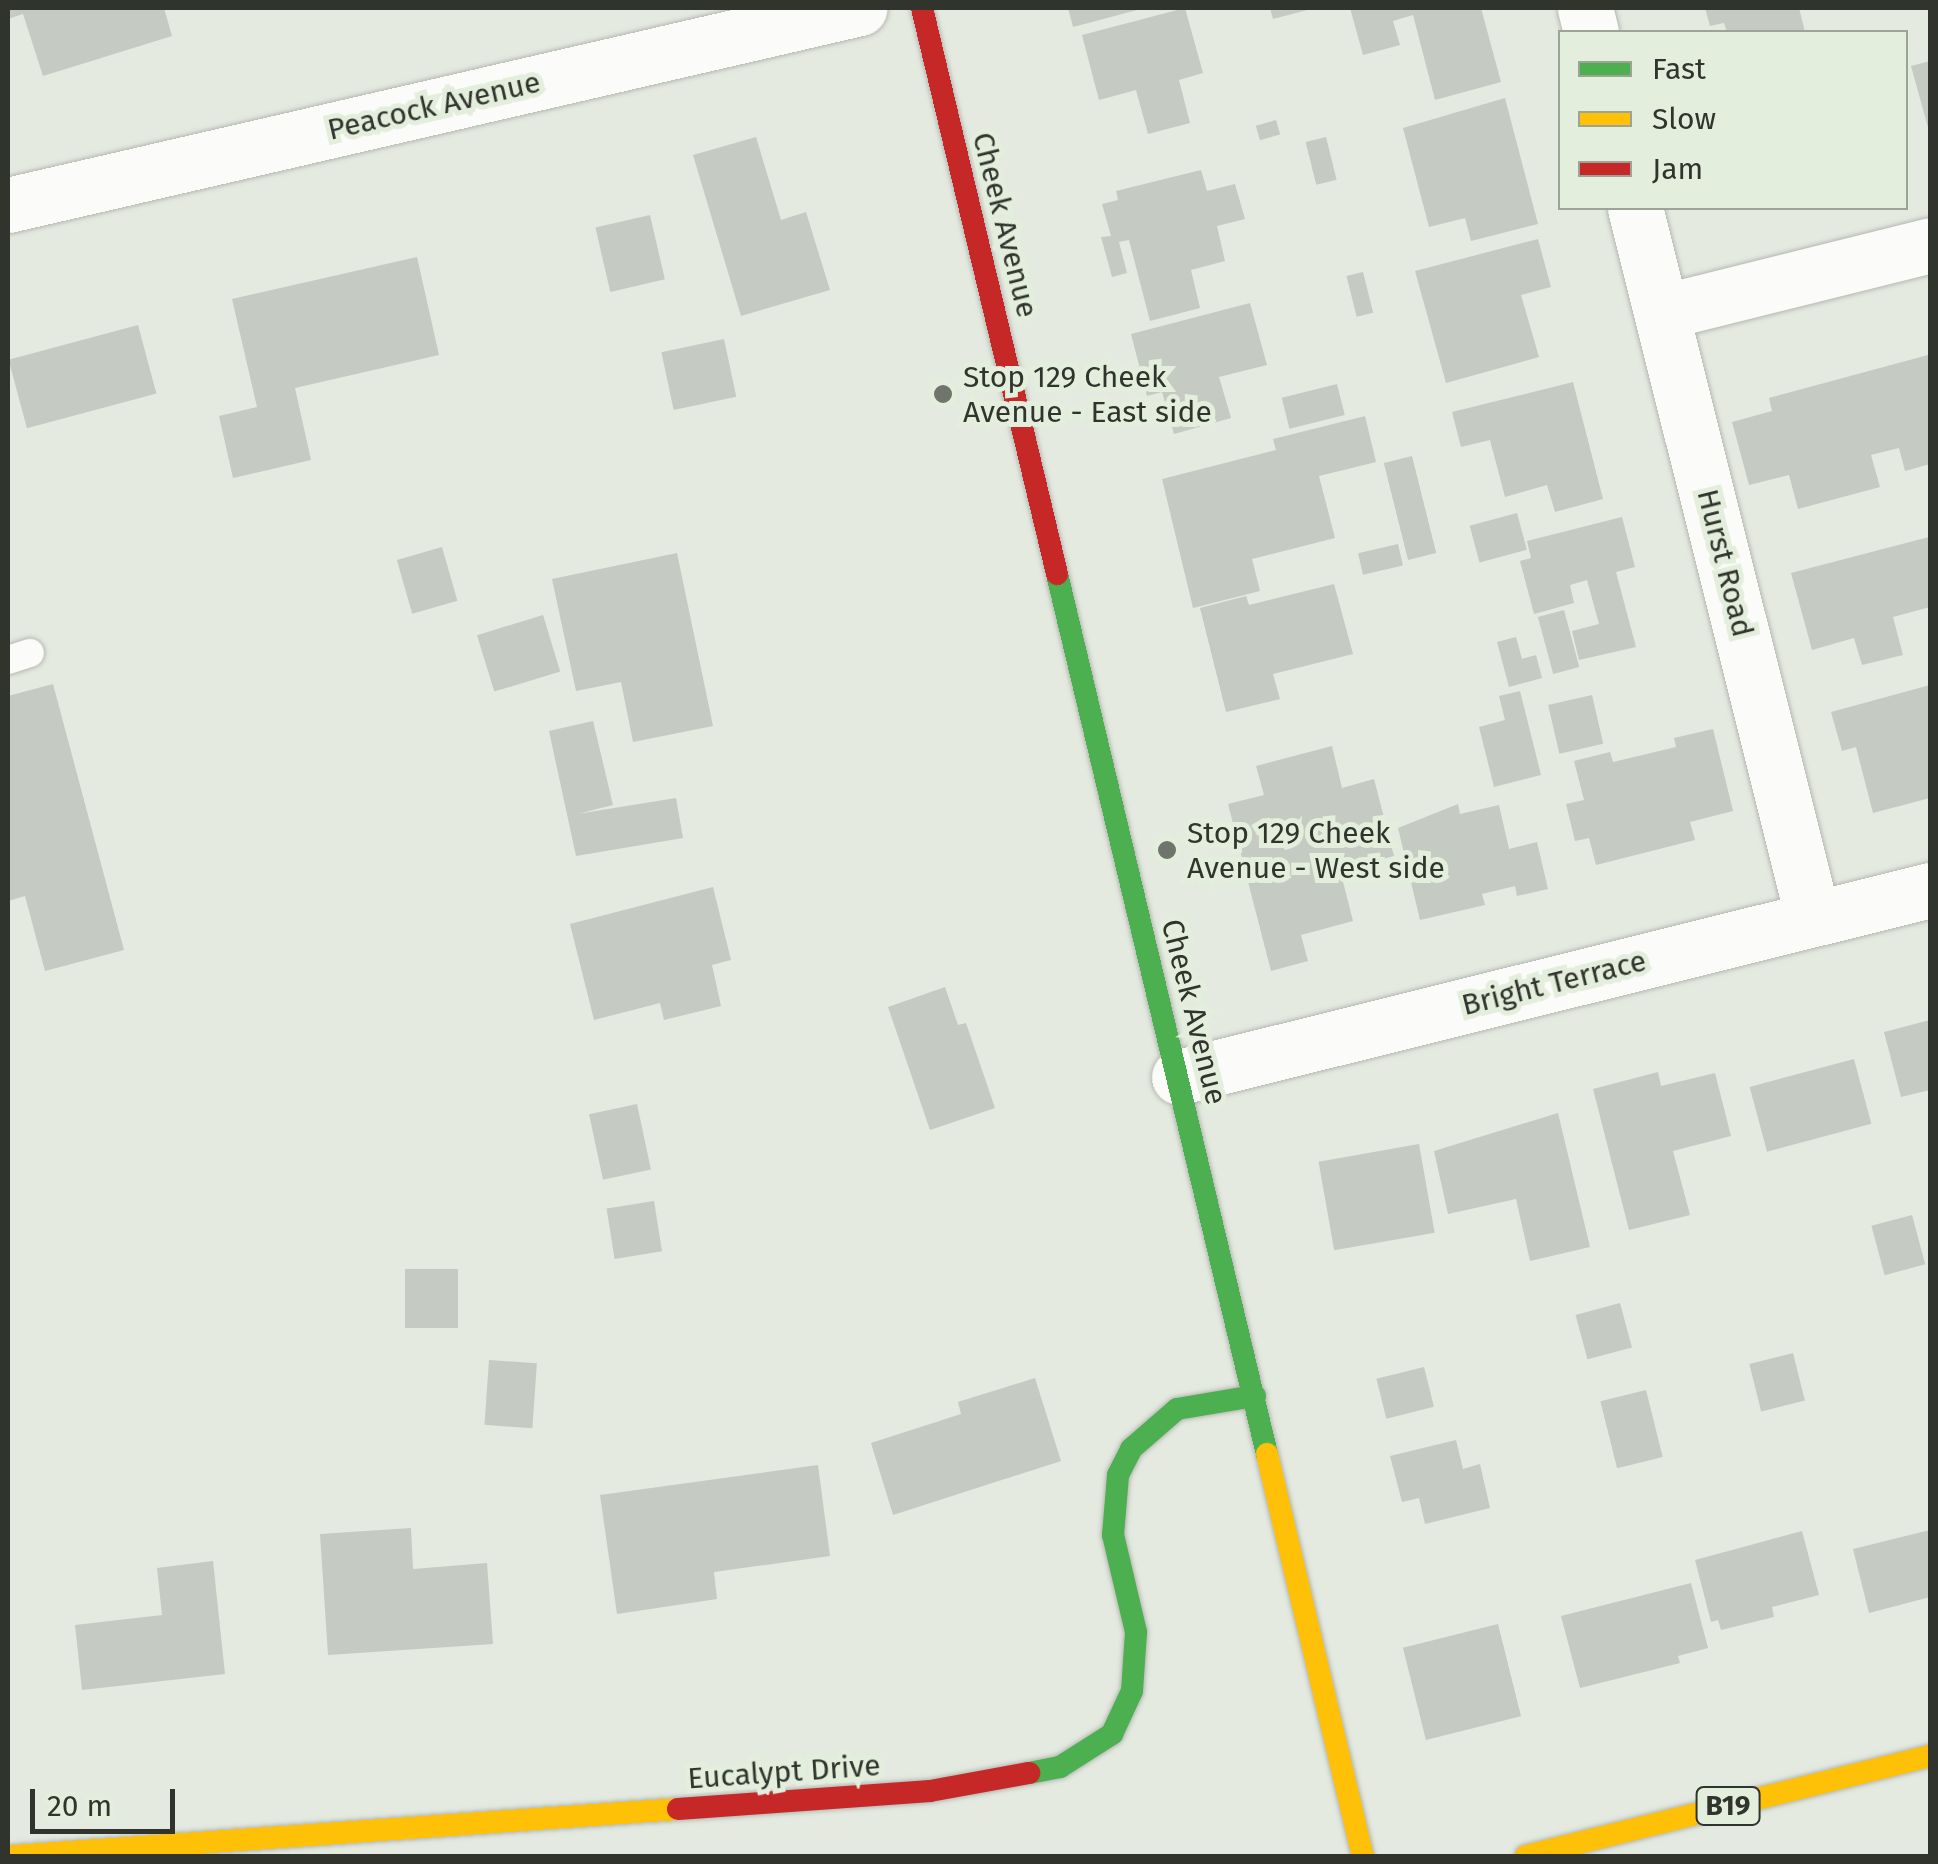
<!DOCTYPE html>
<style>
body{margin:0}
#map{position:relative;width:1938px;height:1864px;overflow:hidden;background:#e4eae0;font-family:"Fira Sans",sans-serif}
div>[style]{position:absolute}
.building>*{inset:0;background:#c5cac2;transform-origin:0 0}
.roads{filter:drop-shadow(0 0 2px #b4b8b1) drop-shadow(0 0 2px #b4b8b1)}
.lane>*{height:28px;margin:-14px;padding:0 14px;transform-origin:14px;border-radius:14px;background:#fbfcfa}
.street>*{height:55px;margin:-27.5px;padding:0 27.5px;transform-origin:27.5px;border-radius:27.5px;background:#fbfcfa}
.fast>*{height:22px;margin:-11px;padding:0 11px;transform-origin:11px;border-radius:11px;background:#4caf50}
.slow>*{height:22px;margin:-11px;padding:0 11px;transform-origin:11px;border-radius:11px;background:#ffc107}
.jam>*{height:22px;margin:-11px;padding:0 11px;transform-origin:11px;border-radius:11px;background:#c62828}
.dots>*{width:28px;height:28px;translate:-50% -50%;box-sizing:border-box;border:5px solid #e3eedc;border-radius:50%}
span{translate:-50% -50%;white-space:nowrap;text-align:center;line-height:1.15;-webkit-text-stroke:10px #e3eedc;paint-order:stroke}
.shield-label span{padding:2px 8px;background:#e3eedc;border:2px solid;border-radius:8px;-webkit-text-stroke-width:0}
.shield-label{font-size:28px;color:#30342d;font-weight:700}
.street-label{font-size:30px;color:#30342d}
.poi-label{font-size:30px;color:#30342d}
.left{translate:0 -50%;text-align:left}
.frame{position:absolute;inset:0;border:10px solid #30342d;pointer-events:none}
.legend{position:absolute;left:1558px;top:30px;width:350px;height:180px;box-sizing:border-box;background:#e3eedc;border:2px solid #9ba496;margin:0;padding:12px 18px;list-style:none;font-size:30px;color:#30342d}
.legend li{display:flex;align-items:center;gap:20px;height:50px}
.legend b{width:50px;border:2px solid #9ba496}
.scale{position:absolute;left:30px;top:1789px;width:145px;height:45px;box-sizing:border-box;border:5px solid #30342d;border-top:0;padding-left:12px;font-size:30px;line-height:35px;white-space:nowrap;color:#30342d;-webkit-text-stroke:8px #e3eedc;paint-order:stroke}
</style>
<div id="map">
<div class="building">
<div style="clip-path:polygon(8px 8px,164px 8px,172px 36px,43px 76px,23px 14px,8px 19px)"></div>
<div style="clip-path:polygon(1068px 8px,1141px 8px,1141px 9px,1073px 27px)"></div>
<div style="clip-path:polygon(1185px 8px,1203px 73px,1179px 80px,1190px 123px,1148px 134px,1136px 90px,1099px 100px,1082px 35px)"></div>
<div style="clip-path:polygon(1270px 8px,1311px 8px,1311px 9px,1273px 19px)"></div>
<div style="clip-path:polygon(1350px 8px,1481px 8px,1501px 82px,1435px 100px,1413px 15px,1393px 21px,1400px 45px,1363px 55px)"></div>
<div style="clip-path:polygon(1705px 8px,1799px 8px,1805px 32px,1727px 32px,1724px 23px,1710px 26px)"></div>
<div style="clip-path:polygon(1930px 61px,1930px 131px,1929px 131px,1911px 66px)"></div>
<div style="clip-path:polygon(1505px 98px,1538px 224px,1471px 241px,1465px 218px,1429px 227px,1403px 128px)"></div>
<div style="left:1276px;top:120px;width:15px;height:21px;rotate:74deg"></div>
<div style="clip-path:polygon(756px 137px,781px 220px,806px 212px,830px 290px,741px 316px,693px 155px)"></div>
<div style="left:1326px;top:137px;width:44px;height:21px;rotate:76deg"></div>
<div style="clip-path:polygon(1201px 170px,1207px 191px,1235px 184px,1245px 219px,1217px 226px,1225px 261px,1191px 270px,1200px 308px,1150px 321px,1129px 240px,1119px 242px,1127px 273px,1112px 277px,1101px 237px,1111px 236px,1102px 204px,1118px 200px,1116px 191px)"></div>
<div style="left:650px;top:215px;width:66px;height:56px;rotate:77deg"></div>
<div style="clip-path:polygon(1538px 239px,1551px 287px,1521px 295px,1539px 357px,1446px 383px,1415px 271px)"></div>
<div style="clip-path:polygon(417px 257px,439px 355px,295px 388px,311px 460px,233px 478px,219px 416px,257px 407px,232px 299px)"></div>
<div style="left:1363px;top:272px;width:42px;height:17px;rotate:76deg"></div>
<div style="clip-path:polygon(1250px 303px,1267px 365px,1219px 377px,1231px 418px,1174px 434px,1162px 392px,1147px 396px,1131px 334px)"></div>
<div style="left:138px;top:325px;width:71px;height:134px;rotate:75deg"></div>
<div style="left:724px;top:339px;width:59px;height:64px;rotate:78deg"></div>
<div style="clip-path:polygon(1928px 355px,1930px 464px,1905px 471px,1899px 448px,1871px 455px,1880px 487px,1798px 509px,1789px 475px,1749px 485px,1732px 422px,1772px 411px,1769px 398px)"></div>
<div style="clip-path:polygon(1573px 382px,1603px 499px,1555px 512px,1547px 485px,1505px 497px,1490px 440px,1461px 447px,1452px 412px)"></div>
<div style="left:1337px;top:384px;width:32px;height:57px;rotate:76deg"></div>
<div style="clip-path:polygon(1365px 416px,1376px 462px,1319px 476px,1335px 538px,1252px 559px,1260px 591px,1193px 608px,1162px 479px,1276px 450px,1273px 439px)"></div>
<div style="left:1412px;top:456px;width:100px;height:29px;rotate:76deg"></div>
<div style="left:1517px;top:513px;width:38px;height:49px;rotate:75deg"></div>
<div style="clip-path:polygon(1622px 517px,1635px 567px,1616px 572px,1636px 647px,1579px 660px,1572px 631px,1599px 624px,1587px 580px,1570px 585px,1574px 603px,1534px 614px,1520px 561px,1531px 558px,1527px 541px)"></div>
<div style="clip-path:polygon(1929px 537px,1930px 607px,1893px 617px,1903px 655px,1862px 665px,1854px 638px,1812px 650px,1791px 573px)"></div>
<div style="left:1398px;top:544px;width:22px;height:41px;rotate:77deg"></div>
<div style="left:442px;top:547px;width:56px;height:47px;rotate:74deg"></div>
<div style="clip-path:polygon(677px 553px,713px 726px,633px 742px,621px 682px,576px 691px,552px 579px)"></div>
<div style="clip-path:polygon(1334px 584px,1353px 654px,1273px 674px,1280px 699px,1226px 712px,1200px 608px,1246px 596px,1249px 605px)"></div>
<div style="left:1564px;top:610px;width:59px;height:27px;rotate:75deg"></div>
<div style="left:543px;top:615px;width:59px;height:69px;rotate:73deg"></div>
<div style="clip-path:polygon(1516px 637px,1522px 659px,1536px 655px,1542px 678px,1509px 687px,1497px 642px)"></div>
<div style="clip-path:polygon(53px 684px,124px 950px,45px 971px,25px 896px,8px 901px,8px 696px)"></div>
<div style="clip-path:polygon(1930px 685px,1930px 798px,1873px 813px,1856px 747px,1842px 751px,1831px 712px)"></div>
<div style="clip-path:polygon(1520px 691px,1541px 775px,1494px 787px,1479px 727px,1505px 720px,1499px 696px)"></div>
<div style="left:1592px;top:695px;width:50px;height:45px;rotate:77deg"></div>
<div style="clip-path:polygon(593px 721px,613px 805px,577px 814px,676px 798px,683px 838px,576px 856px,549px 731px)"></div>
<div style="clip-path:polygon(1713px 729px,1733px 811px,1690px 822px,1695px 840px,1596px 865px,1589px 838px,1575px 841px,1566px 804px,1584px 800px,1574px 761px,1610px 752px,1613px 762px,1676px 747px,1674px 738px)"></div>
<div style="clip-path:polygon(1332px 746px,1342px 788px,1374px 779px,1394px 856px,1340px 870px,1353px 921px,1301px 935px,1308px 961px,1271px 971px,1228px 804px,1264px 795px,1256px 766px)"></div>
<div style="clip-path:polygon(1458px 804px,1460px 814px,1499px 805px,1509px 849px,1537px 842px,1548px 889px,1517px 896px,1515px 886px,1482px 894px,1485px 905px,1420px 920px,1398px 828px)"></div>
<div style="clip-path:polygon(713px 887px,731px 960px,712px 965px,721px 1006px,664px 1020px,660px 1003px,594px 1020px,570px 924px)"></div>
<div style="clip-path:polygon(945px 987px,958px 1025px,966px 1023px,995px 1108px,930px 1130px,888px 1007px)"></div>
<div style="clip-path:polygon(1930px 1020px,1930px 1090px,1901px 1097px,1884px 1032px)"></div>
<div style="left:1854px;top:1059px;width:67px;height:108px;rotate:75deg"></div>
<div style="clip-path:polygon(1658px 1072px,1661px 1086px,1715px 1073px,1731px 1136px,1673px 1151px,1690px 1215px,1629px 1230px,1593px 1089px)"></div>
<div style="left:637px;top:1104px;width:67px;height:49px;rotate:78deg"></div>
<div style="clip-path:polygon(1558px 1113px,1590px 1247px,1530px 1261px,1516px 1199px,1448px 1214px,1434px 1151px)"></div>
<div style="left:1419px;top:1144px;width:90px;height:102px;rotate:80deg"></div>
<div style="left:654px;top:1201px;width:51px;height:48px;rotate:81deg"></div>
<div style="left:1912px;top:1215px;width:51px;height:42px;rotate:75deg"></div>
<div style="left:458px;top:1269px;width:59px;height:53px;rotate:90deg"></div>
<div style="left:1620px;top:1303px;width:46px;height:46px;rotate:75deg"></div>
<div style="left:1793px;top:1353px;width:49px;height:45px;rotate:76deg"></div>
<div style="left:489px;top:1360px;width:48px;height:65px;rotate:4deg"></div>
<div style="left:1424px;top:1367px;width:41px;height:49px;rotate:76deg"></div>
<div style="clip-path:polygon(1035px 1378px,1061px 1461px,893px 1515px,871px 1443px,961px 1414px,958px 1402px)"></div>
<div style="left:1646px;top:1390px;width:69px;height:47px;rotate:76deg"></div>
<div style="clip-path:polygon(1456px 1440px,1463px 1469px,1480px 1464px,1490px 1508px,1425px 1524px,1419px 1498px,1402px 1502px,1390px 1456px)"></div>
<div style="clip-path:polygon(818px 1465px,830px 1556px,714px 1572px,717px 1599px,617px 1614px,600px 1495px)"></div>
<div style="clip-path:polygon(411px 1528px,413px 1569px,487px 1563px,493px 1644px,328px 1655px,320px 1534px)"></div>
<div style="clip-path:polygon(1930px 1530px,1930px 1597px,1869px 1613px,1853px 1549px)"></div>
<div style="clip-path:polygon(1802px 1531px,1819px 1595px,1772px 1607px,1774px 1617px,1721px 1630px,1718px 1620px,1711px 1622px,1695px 1560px)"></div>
<div style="clip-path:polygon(213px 1561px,225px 1674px,82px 1690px,75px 1625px,162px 1615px,157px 1568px)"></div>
<div style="clip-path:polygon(1691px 1583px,1708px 1648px,1678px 1656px,1680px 1663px,1580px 1688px,1561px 1616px)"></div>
<div style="left:1498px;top:1624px;width:95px;height:98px;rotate:76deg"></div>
</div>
<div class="roads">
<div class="lane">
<div style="left:8px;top:660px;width:23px;rotate:-18deg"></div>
</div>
<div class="street">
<div style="left:1585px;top:8px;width:25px;rotate:76deg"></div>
<div style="left:8px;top:205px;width:874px;rotate:-13.02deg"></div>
<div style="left:1635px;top:208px;width:733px;rotate:75.94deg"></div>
<div style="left:1662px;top:312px;width:276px;rotate:-14deg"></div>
<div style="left:1179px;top:1077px;width:774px;rotate:-13.98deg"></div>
</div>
<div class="fast">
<div style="left:1057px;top:574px;width:905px;rotate:76.58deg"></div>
<div style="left:1029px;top:1773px;width:32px;rotate:-11deg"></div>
<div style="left:1060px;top:1767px;width:62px;rotate:-32.4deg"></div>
<div style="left:1112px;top:1734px;width:47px;rotate:-65.1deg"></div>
<div style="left:1132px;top:1691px;width:59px;rotate:-86.1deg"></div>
<div style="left:1136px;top:1632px;width:100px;rotate:-103.3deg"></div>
<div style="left:1113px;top:1535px;width:60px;rotate:-85.2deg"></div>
<div style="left:1118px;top:1475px;width:29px;rotate:-63deg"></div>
<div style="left:1131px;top:1449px;width:61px;rotate:-41deg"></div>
<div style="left:1177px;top:1409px;width:79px;rotate:-9.5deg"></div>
</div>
<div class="slow">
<div style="left:1267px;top:1454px;width:413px;rotate:76.6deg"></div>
<div style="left:13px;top:1856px;width:667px;rotate:-4.04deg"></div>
<div style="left:1526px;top:1856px;width:416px;rotate:-13.9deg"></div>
</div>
<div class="jam">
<div style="left:922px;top:8px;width:582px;rotate:76.58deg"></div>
<div style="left:678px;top:1809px;width:253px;rotate:-4.1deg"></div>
<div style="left:930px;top:1791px;width:101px;rotate:-10.3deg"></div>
</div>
</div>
<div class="dots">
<div style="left:943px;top:394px;background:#6f746c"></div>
<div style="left:1167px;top:850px;background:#6f746c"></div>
</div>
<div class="shield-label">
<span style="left:1728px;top:1806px">B19</span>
</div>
<div class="street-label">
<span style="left:434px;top:106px;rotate:-13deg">Peacock Avenue</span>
<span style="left:1005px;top:225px;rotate:76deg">Cheek Avenue</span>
<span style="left:1725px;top:563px;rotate:76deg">Hurst Road</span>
<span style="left:1554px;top:983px;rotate:-14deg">Bright Terrace</span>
<span style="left:1194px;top:1012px;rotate:76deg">Cheek Avenue</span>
<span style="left:784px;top:1772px;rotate:-4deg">Eucalypt Drive</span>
</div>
<div class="poi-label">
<span class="left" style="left:963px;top:394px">Stop 129 Cheek<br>Avenue - East side</span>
<span class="left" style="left:1187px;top:850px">Stop 129 Cheek<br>Avenue - West side</span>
</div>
<div class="frame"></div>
<ul class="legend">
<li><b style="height:12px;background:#4caf50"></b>Fast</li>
<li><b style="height:12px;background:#ffc107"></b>Slow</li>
<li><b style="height:12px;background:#c62828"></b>Jam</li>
</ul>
<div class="scale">20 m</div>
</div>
